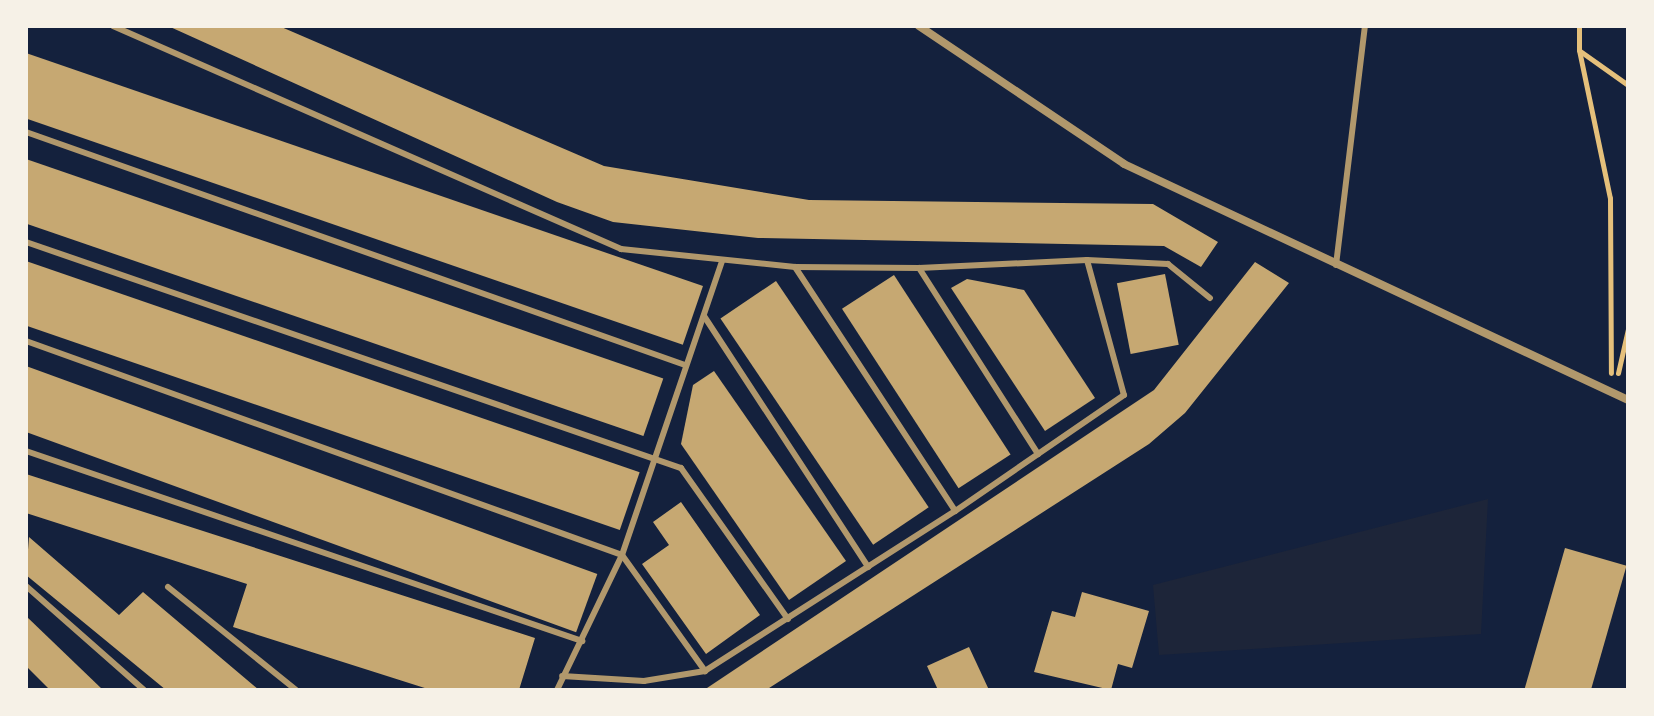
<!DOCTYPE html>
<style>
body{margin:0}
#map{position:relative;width:1654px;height:716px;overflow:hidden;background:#14213d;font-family:"DM Sans",sans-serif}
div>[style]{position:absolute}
.green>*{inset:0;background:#1d2539}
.building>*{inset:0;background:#c6a872;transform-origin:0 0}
.path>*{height:5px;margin:-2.5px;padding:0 2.5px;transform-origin:2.5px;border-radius:2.5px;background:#e5c07b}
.service>*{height:6px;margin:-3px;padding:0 3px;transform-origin:3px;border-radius:3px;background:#b1986c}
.minor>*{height:8px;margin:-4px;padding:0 4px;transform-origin:4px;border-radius:4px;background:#b1986c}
span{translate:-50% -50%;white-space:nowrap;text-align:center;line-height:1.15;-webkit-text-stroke:8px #f6f1e7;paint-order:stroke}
.frame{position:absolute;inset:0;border:28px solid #f6f1e7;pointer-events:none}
</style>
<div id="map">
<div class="green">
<div style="clip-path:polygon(1488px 499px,1481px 634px,1159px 655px,1153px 585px)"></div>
</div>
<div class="building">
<div style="clip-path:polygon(168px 26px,279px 26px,604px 166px,809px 200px,1153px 204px,1218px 242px,1201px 267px,1164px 246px,758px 238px,613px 222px,557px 202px)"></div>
<div style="left:26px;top:53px;width:716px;height:62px;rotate:19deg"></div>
<div style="left:26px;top:159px;width:674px;height:61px;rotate:19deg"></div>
<div style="left:26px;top:261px;width:649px;height:61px;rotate:19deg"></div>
<div style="clip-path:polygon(1255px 262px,1289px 283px,1185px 413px,1149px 444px,766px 690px,704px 690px,1154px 390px)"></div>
<div style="left:1165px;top:274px;width:72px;height:49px;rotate:79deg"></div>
<div style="left:894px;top:275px;width:214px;height:62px;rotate:57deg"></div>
<div style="clip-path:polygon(967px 279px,1024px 290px,1095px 398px,1045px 431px,951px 288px)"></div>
<div style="left:776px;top:281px;width:273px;height:67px;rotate:56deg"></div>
<div style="left:26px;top:366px;width:608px;height:62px;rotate:20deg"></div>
<div style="clip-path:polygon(714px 371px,846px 561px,789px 600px,681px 444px,693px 385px)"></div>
<div style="clip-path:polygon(26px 474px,535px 638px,519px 690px,431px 690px,233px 627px,247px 584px,26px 513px)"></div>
<div style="clip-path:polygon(681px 502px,760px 615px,706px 654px,642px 564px,669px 545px,653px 522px)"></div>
<div style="clip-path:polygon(29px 537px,119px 615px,143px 592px,259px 690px,166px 690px,26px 575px)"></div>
<div style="left:1565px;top:548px;width:64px;height:148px;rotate:16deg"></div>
<div style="clip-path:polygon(1082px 592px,1149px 611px,1132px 668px,1118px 664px,1111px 690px,1034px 672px,1052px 611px,1075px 617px)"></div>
<div style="clip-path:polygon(26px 616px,103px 690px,50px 690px,26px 666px)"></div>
<div style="clip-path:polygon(969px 647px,989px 690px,938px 690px,927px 666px)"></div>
</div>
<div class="path">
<div style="left:1579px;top:26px;width:24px;rotate:90deg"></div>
<div style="left:1579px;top:50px;width:151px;rotate:78.2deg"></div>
<div style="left:1610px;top:198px;width:175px;rotate:89.7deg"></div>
<div style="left:1580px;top:51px;width:59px;rotate:35.3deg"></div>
<div style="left:1618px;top:373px;width:45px;rotate:-77.2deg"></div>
</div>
<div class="service">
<div style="left:113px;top:26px;width:555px;rotate:23.7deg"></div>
<div style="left:621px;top:249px;width:175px;rotate:5.9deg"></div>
<div style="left:795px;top:267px;width:124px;rotate:0.5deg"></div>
<div style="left:919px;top:268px;width:168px;rotate:-2.7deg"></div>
<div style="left:1087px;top:260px;width:140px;rotate:74.7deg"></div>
<div style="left:1124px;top:395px;width:205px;rotate:145.5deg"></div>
<div style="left:955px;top:511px;width:297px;rotate:147.4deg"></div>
<div style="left:705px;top:671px;width:62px;rotate:170.7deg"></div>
<div style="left:644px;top:681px;width:82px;rotate:-176.5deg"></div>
<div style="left:26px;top:132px;width:699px;rotate:19.47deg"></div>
<div style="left:26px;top:242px;width:693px;rotate:19.04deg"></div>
<div style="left:681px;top:468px;width:185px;rotate:54.7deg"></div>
<div style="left:1087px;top:260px;width:81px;rotate:2.8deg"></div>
<div style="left:1168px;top:264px;width:54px;rotate:39deg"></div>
<div style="left:1336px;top:265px;width:241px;rotate:-83.1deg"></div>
<div style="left:795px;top:267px;width:292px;rotate:56.7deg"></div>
<div style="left:919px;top:268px;width:221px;rotate:57.4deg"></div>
<div style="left:704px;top:316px;width:300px;rotate:56.8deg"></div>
<div style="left:26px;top:341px;width:633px;rotate:19.75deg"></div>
<div style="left:622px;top:555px;width:143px;rotate:54.4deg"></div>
<div style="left:26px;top:451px;width:588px;rotate:18.87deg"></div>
<div style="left:26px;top:586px;width:157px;rotate:41.4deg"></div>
<div style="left:168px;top:587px;width:164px;rotate:38.8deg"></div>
<div style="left:557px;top:690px;width:150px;rotate:-64.3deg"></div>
<div style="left:622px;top:555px;width:311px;rotate:-71.2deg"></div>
</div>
<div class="minor">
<div style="left:919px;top:26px;width:247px;rotate:33.9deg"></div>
<div style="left:1124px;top:164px;width:557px;rotate:25.09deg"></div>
</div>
<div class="frame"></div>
</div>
